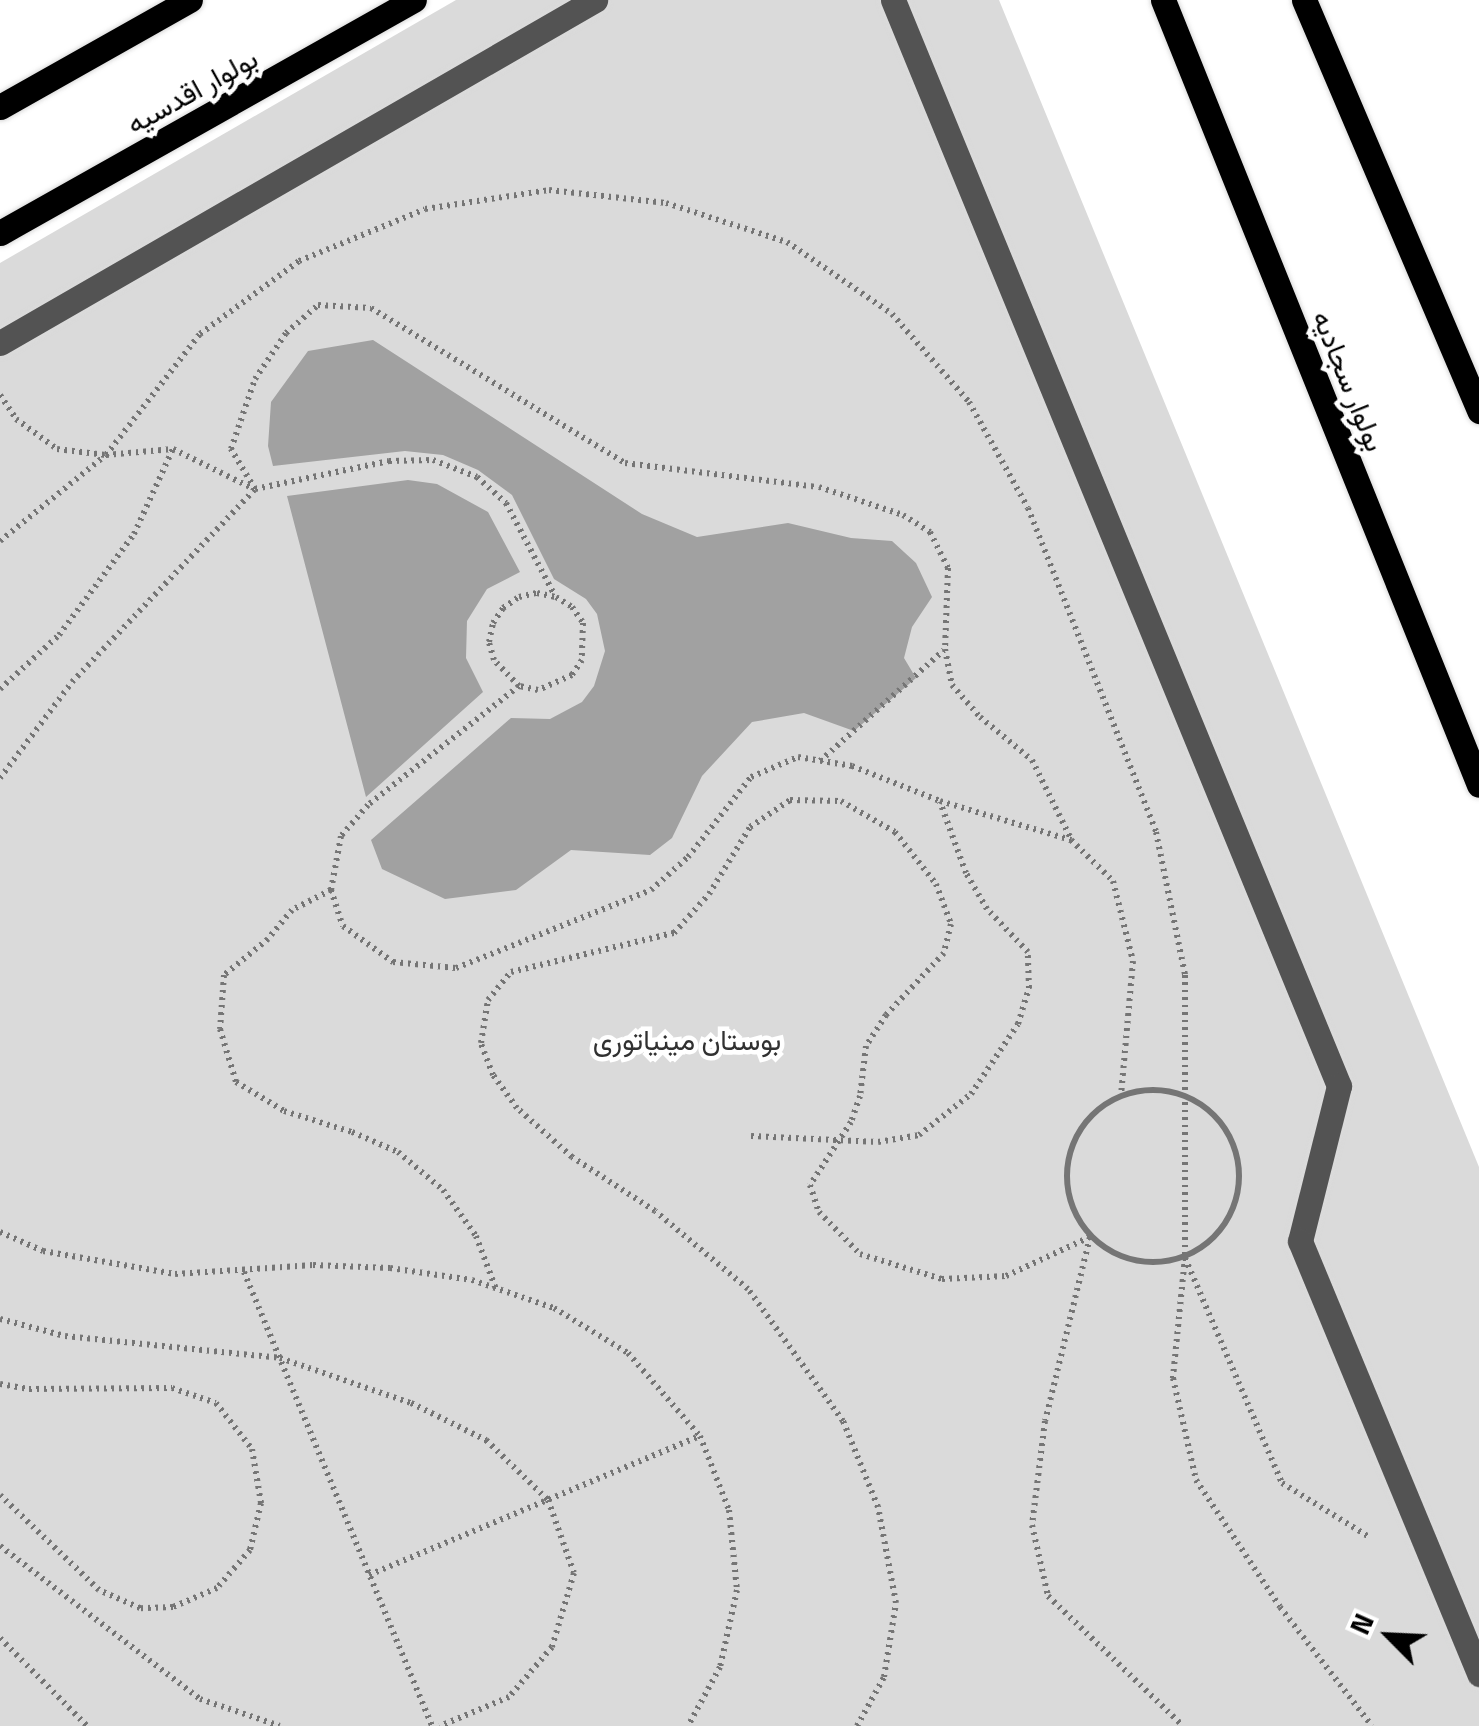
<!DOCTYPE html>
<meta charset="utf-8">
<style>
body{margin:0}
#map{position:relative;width:1479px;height:1726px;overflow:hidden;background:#fff;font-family:"Titillium Web",Vazirmatn,sans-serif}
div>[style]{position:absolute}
.green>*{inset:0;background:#dadada}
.water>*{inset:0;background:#a1a1a1}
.path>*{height:6px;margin-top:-3px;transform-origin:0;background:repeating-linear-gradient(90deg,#757575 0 2.5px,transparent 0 7.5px)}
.path>.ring{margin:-3px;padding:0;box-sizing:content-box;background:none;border:6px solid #757575;border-radius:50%}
.roads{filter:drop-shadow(0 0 2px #dbdbdb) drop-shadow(0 0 2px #dbdbdb)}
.minor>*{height:25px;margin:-12.5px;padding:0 12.5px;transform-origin:12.5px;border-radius:12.5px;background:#535353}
.major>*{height:25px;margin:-12.5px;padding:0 12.5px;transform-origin:12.5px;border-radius:12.5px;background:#000}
span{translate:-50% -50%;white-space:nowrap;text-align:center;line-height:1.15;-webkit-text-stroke:9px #fff;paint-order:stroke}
.street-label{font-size:28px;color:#000}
.park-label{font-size:28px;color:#313131}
.north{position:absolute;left:1339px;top:1586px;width:100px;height:100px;-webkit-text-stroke:8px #fff;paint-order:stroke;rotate:294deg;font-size:28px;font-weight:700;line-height:40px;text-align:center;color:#000}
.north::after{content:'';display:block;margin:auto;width:35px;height:45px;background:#000;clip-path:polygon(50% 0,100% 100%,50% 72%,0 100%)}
</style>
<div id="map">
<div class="green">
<div style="clip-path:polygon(456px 0,999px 0,1479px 1167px,1479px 1726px,0 1726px,0 263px)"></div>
</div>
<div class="water">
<div style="clip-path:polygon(373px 340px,642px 514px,697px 537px,788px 523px,851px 538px,892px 541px,916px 563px,932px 597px,912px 627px,904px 658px,916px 678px,854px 731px,804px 713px,752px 722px,702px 776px,672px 838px,650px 855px,571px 850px,516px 890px,445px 899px,382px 869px,371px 840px,511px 718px,550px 719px,582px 702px,594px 686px,605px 651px,597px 614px,586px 599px,554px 579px,512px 495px,478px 470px,443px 455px,405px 451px,273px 466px,268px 446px,271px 402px,308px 351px)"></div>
<div style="clip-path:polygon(408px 480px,437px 484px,488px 512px,520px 572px,487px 589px,467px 621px,466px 658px,483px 692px,366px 797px,287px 496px)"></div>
</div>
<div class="path">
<div style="left:0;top:395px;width:29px;rotate:56deg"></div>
<div style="left:16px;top:419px;width:51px;rotate:36.2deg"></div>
<div style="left:57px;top:449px;width:49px;rotate:7deg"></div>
<div style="left:106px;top:455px;width:67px;rotate:-5.1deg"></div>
<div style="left:173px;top:449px;width:90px;rotate:26.3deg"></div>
<div style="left:255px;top:489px;width:47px;rotate:-121deg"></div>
<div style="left:231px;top:449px;width:74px;rotate:-71.1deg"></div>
<div style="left:255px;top:379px;width:55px;rotate:-56deg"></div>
<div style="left:286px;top:333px;width:43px;rotate:-41.2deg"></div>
<div style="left:318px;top:305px;width:53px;rotate:3.2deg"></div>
<div style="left:371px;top:308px;width:298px;rotate:31.4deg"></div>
<div style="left:625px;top:463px;width:195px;rotate:7.1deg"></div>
<div style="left:819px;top:487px;width:89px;rotate:18.4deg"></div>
<div style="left:903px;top:515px;width:32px;rotate:32deg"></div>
<div style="left:930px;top:532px;width:40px;rotate:63.4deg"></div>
<div style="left:948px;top:568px;width:81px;rotate:92.1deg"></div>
<div style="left:945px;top:649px;width:37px;rotate:79deg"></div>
<div style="left:952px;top:685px;width:43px;rotate:48.8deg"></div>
<div style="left:980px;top:717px;width:67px;rotate:39.6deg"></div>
<div style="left:1032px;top:760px;width:88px;rotate:63.7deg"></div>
<div style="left:0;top:541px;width:136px;rotate:-39.1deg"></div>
<div style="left:106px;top:455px;width:153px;rotate:-52.2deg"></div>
<div style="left:200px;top:334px;width:123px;rotate:-36.4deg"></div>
<div style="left:299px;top:261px;width:136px;rotate:-22.4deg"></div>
<div style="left:425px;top:209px;width:125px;rotate:-8.7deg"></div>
<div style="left:549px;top:190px;width:118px;rotate:6.3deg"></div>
<div style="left:666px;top:203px;width:127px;rotate:17.9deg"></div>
<div style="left:787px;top:242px;width:127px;rotate:34.4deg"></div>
<div style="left:892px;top:314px;width:117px;rotate:48.8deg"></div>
<div style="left:969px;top:402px;width:121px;rotate:60.9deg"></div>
<div style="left:1028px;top:508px;width:348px;rotate:68.4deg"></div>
<div style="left:1156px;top:832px;width:146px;rotate:78.5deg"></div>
<div style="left:1185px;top:975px;width:282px;rotate:90deg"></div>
<div style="left:1185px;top:1257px;width:122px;rotate:95.7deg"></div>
<div style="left:1173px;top:1378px;width:105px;rotate:77.3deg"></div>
<div style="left:1196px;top:1480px;width:152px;rotate:56.5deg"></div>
<div style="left:1280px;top:1607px;width:150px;rotate:52.3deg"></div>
<div style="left:519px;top:686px;width:36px;rotate:-134deg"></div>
<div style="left:494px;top:660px;width:19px;rotate:-106deg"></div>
<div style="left:489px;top:642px;width:19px;rotate:-78deg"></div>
<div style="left:493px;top:623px;width:18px;rotate:-56deg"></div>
<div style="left:503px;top:608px;width:19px;rotate:-35deg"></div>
<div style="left:519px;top:597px;width:18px;rotate:-13deg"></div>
<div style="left:537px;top:593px;width:19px;rotate:12deg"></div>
<div style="left:556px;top:597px;width:19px;rotate:32deg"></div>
<div style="left:572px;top:607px;width:19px;rotate:55deg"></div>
<div style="left:583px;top:623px;width:37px;rotate:92deg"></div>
<div style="left:582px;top:660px;width:18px;rotate:124deg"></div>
<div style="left:572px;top:675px;width:37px;rotate:156deg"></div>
<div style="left:538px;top:690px;width:19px;rotate:-168deg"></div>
<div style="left:519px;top:686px;width:192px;rotate:141.8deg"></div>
<div style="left:368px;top:805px;width:41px;rotate:131.1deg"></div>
<div style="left:341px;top:836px;width:55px;rotate:100.5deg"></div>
<div style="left:331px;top:890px;width:38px;rotate:72deg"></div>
<div style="left:343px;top:926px;width:62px;rotate:35.8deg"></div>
<div style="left:393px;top:962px;width:63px;rotate:5.4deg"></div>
<div style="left:456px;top:968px;width:210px;rotate:-21.8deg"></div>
<div style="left:651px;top:890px;width:50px;rotate:-41.7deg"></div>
<div style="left:688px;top:857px;width:102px;rotate:-51.8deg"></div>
<div style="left:751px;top:777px;width:51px;rotate:-23.1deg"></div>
<div style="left:798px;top:757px;width:55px;rotate:9.5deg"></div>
<div style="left:852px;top:766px;width:95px;rotate:21.7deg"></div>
<div style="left:940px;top:801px;width:137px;rotate:16.6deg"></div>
<div style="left:1071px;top:840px;width:59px;rotate:44.3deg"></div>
<div style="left:1113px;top:881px;width:82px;rotate:76deg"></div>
<div style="left:1133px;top:961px;width:135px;rotate:95.1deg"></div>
<div style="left:0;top:689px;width:80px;rotate:-42.5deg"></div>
<div style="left:59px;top:635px;width:126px;rotate:-53.4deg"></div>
<div style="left:134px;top:534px;width:94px;rotate:-65.4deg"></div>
<div style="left:820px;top:761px;width:166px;rotate:-41.8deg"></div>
<div style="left:0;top:778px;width:120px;rotate:-53.1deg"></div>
<div style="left:72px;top:682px;width:266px;rotate:-46.5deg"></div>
<div style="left:255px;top:489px;width:137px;rotate:-11.8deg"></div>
<div style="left:389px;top:461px;width:44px;rotate:-1.3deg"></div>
<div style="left:433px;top:460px;width:47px;rotate:21.1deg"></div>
<div style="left:477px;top:477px;width:39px;rotate:42deg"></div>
<div style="left:506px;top:503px;width:105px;rotate:62.2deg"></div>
<div style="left:331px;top:890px;width:44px;rotate:152.9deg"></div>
<div style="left:292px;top:910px;width:38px;rotate:130deg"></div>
<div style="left:268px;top:939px;width:57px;rotate:140.7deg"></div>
<div style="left:224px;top:975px;width:54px;rotate:94.2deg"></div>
<div style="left:220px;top:1029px;width:55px;rotate:73.2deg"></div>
<div style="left:236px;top:1082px;width:56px;rotate:31.1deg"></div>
<div style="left:284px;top:1111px;width:71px;rotate:17.2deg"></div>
<div style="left:352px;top:1132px;width:50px;rotate:23.5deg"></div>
<div style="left:398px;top:1152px;width:59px;rotate:40.2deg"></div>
<div style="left:443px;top:1190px;width:57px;rotate:54.3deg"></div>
<div style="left:476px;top:1236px;width:57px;rotate:69.3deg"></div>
<div class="ring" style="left:1067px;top:1090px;width:166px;height:166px"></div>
<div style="left:751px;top:1136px;width:127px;rotate:2.7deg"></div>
<div style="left:878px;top:1142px;width:42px;rotate:-9.7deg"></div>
<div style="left:919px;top:1135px;width:66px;rotate:-38.3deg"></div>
<div style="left:971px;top:1094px;width:84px;rotate:-56.1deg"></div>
<div style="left:1018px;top:1024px;width:38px;rotate:-73deg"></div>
<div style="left:1029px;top:988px;width:36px;rotate:-92deg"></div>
<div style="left:1028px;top:952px;width:59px;rotate:-133.6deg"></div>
<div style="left:987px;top:909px;width:42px;rotate:-120.3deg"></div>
<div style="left:966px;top:873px;width:76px;rotate:-110.1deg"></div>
<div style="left:0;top:1232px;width:47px;rotate:23.8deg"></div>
<div style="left:43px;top:1251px;width:134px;rotate:9.9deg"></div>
<div style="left:175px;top:1274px;width:138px;rotate:-3.7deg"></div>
<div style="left:313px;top:1265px;width:77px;rotate:2.2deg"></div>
<div style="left:390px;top:1268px;width:83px;rotate:8.3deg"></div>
<div style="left:472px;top:1280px;width:87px;rotate:18.9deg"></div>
<div style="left:554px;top:1308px;width:87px;rotate:31.3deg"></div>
<div style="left:628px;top:1353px;width:110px;rotate:49.1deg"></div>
<div style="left:700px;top:1436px;width:79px;rotate:68.6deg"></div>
<div style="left:729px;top:1510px;width:80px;rotate:84.3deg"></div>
<div style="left:737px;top:1590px;width:79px;rotate:102.4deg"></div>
<div style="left:720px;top:1667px;width:67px;rotate:118.5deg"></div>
<div style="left:1185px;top:1258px;width:245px;rotate:66.7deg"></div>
<div style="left:1282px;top:1483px;width:102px;rotate:31.8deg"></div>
<div style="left:244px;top:1272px;width:491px;rotate:67.5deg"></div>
<div style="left:0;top:1319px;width:67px;rotate:14.7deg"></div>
<div style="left:65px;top:1336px;width:216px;rotate:5.8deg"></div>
<div style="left:280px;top:1358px;width:139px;rotate:19deg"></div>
<div style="left:411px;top:1403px;width:84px;rotate:26.3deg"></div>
<div style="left:486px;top:1440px;width:86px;rotate:44.1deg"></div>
<div style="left:548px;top:1500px;width:77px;rotate:70.4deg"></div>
<div style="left:574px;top:1573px;width:77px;rotate:106.6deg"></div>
<div style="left:552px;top:1647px;width:66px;rotate:130.7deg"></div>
<div style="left:509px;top:1697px;width:75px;rotate:157.2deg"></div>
<div style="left:0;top:1384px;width:29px;rotate:10deg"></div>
<div style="left:29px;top:1389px;width:143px;rotate:-0.4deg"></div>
<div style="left:172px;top:1388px;width:46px;rotate:18.8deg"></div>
<div style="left:216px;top:1403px;width:58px;rotate:52deg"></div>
<div style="left:252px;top:1449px;width:55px;rotate:80.5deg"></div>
<div style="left:261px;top:1503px;width:48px;rotate:103.2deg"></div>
<div style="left:250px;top:1550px;width:50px;rotate:131deg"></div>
<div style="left:217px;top:1588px;width:48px;rotate:156.6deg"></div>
<div style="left:173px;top:1607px;width:33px;rotate:178deg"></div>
<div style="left:140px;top:1608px;width:45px;rotate:-156.3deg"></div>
<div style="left:99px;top:1590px;width:137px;rotate:-136.2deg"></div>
<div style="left:0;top:1546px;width:252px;rotate:37.4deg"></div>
<div style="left:200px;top:1699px;width:84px;rotate:18.6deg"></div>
<div style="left:369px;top:1575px;width:359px;rotate:-22.8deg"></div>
<div style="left:0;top:1638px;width:124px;rotate:45.3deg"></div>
<div style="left:857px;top:1726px;width:56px;rotate:-61.1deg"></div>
<div style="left:884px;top:1677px;width:75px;rotate:-80.8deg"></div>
<div style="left:896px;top:1603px;width:98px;rotate:-100.6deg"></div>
<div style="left:878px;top:1507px;width:93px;rotate:-112.1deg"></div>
<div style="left:843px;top:1421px;width:163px;rotate:-125.7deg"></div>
<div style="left:748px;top:1289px;width:121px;rotate:-140deg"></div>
<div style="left:655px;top:1211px;width:99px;rotate:-147deg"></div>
<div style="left:572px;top:1157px;width:74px;rotate:-138.3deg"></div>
<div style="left:517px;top:1108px;width:41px;rotate:-126deg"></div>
<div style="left:493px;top:1075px;width:34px;rotate:-111deg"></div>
<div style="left:481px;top:1043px;width:44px;rotate:-80.8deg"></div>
<div style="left:488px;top:1000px;width:36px;rotate:-51deg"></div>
<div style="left:511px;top:972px;width:168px;rotate:-13.5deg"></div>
<div style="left:674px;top:933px;width:52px;rotate:-48.1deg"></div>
<div style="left:709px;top:894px;width:79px;rotate:-58.5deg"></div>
<div style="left:750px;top:827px;width:48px;rotate:-34deg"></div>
<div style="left:790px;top:800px;width:51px;rotate:1.1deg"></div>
<div style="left:841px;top:801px;width:62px;rotate:29.9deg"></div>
<div style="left:895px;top:832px;width:66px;rotate:51.7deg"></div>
<div style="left:936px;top:884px;width:43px;rotate:69.4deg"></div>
<div style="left:951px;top:924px;width:30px;rotate:104deg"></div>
<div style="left:944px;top:953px;width:85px;rotate:133.1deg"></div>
<div style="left:886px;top:1015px;width:37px;rotate:123deg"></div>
<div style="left:866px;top:1046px;width:50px;rotate:96.8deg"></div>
<div style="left:860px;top:1096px;width:28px;rotate:109deg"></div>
<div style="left:851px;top:1122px;width:75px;rotate:123.1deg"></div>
<div style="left:810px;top:1185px;width:28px;rotate:72deg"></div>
<div style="left:819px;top:1212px;width:59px;rotate:45.7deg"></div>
<div style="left:860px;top:1254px;width:86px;rotate:17deg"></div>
<div style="left:942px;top:1279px;width:64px;rotate:-2.7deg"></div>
<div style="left:1006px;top:1276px;width:93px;rotate:-24.9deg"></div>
<div style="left:1090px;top:1237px;width:189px;rotate:103.7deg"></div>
<div style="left:1045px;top:1421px;width:105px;rotate:97.1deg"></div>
<div style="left:1032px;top:1525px;width:73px;rotate:77.3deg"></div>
<div style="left:1048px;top:1596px;width:187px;rotate:43.9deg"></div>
</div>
<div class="roads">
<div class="minor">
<div style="left:893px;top:0;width:1174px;rotate:67.67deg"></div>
<div style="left:1339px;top:1086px;width:160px;rotate:104.1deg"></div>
<div style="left:1300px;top:1241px;width:469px;rotate:67.5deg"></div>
<div style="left:0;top:343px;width:687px;rotate:-29.96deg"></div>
</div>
<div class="major">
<div style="left:1163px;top:0;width:846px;rotate:68.07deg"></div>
<div style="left:1304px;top:0;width:447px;rotate:66.9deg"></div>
<div style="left:0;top:107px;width:218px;rotate:-29.4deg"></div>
<div style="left:0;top:233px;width:475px;rotate:-29.4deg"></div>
</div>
</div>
<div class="street-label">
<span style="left:192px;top:91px;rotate:-29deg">بولوار اقدسیه</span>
<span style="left:1349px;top:381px;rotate:68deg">بولوار سجادیه</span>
</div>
<div class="park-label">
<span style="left:687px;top:1040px">بوستان مینیاتوری</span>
</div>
<div class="north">N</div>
</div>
